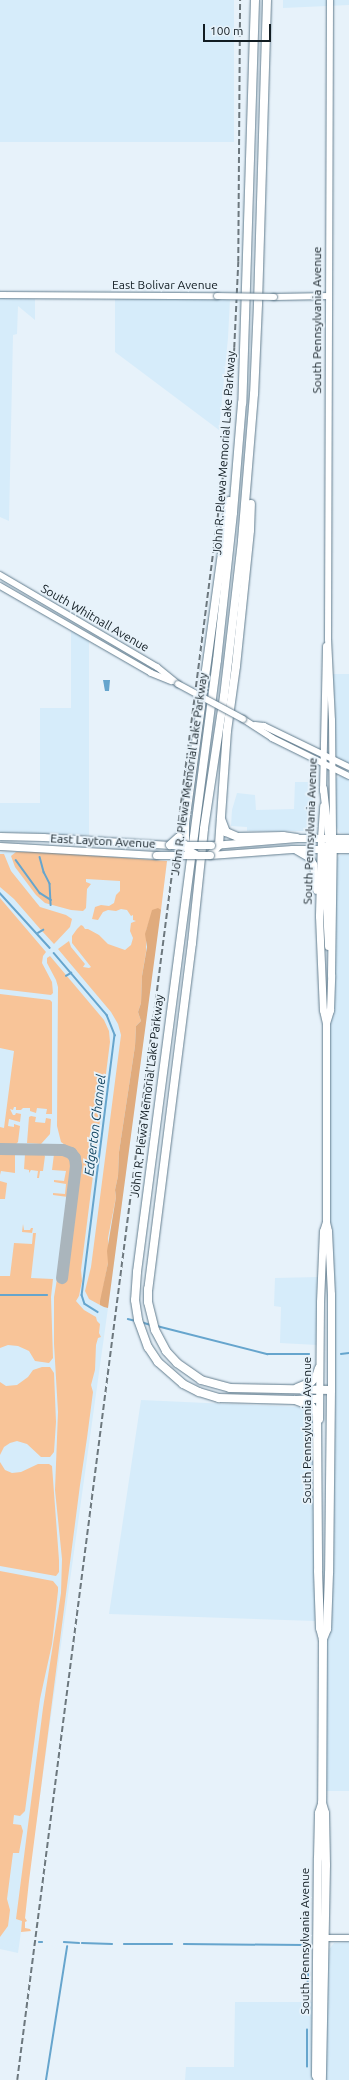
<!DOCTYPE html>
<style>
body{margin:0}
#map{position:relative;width:349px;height:2080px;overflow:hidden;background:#e7f2fa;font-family:Ubuntu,sans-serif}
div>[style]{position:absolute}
.built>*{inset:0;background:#d6ecfa;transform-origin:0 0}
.green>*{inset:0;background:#f8c498}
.forest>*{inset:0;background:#e0ab7d}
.water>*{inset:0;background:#66a5cd}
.stream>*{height:1.5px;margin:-0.75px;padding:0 0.75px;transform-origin:0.75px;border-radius:0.75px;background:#66a5cd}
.taxiway>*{height:12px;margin:-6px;padding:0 6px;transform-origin:6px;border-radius:6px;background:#aab5bc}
.roads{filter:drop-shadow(0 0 1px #637d8e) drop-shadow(0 0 1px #637d8e)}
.tertiary>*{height:6px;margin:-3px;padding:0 3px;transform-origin:3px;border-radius:3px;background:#fff}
.secondary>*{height:7px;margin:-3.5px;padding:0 3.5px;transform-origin:3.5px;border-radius:3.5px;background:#fff}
.primary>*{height:8px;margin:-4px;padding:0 4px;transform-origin:4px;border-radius:4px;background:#fff}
.rail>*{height:1.5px;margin-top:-0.75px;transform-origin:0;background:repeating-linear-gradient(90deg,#6d787e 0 6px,transparent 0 9px)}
.bridges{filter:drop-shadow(0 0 1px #637d8e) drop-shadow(0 0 1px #637d8e)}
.tertiary-bridge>*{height:6px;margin:-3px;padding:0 3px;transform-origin:3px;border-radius:3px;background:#fff}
.secondary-bridge>*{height:7px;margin:-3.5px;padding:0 3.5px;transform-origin:3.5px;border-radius:3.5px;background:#fff}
.primary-bridge>*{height:8px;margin:-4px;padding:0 4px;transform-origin:4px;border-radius:4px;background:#fff}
span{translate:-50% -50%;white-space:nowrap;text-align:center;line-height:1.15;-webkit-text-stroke:3.5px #e7f2fa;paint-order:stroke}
.street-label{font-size:12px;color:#111c22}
.water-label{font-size:13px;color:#114460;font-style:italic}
.scale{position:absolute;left:203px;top:24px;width:68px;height:18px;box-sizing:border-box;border:2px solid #111c22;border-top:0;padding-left:5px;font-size:12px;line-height:14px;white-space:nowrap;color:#111c22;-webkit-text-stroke:3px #e7f2fa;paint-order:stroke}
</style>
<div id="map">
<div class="built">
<div style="left:0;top:0;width:234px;height:142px"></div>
<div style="clip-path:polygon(283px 0,349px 0,349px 5px,283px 8px)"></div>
<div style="clip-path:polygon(0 289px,2px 298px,35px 299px,35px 320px,18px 306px,17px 334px,13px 335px,9px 521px,0 517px)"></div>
<div style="clip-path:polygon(115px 299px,230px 299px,228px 338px,219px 430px,115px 352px)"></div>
<div style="clip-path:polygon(71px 630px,89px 641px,89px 835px,0 832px,0 803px,40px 803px,40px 708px,71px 708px)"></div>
<div style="clip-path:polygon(332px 674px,349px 674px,349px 764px,336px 758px,334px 753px,335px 704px)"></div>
<div style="clip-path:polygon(340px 776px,349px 779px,349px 834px,340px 833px,336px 826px,335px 779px)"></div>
<div style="clip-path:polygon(295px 782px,308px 782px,313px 792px,313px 831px,247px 831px,247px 827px,231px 826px,232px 810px,237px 793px,255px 795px,256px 810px,294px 809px)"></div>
<div style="clip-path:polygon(0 852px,54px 852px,167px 861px,108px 1308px,18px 1953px,0 1949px)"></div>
<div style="clip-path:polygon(349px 854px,349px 1791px,322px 1791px,323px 1639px,329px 1573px,326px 1023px,334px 985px,336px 860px,340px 855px)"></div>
<div style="clip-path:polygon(318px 1277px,317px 1345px,280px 1343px,281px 1307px,274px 1306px,275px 1278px)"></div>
<div style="clip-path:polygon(141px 1400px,298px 1407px,310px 1412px,316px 1431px,315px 1621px,109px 1614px)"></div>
<div style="clip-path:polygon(349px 1942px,349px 2080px,325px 2080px,328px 1951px,334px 1943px)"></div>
<div style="clip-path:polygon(235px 2002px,316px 2002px,318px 2080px,185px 2080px,186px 2067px,234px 2067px)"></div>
</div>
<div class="green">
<div style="clip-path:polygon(16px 852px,45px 852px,167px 861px,161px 910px,152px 913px,146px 931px,146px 952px,142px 976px,141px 1003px,138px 1012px,141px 1021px,136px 1026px,135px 1046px,119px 1152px,118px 1176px,115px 1190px,116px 1197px,108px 1238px,108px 1263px,100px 1305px,89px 1299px,85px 1291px,91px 1267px,121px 1035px,118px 1024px,111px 1012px,58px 949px,69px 941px,71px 947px,85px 964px,83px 967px,89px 968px,91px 967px,72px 943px,72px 936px,77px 929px,81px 925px,83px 926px,85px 929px,88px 929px,99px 935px,108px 944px,125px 950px,131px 945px,133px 938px,130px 931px,131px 923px,136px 921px,133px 920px,133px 915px,131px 916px,127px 910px,121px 909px,116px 911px,108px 910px,103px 912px,98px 920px,92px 919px,95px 907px,101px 905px,109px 906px,114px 903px,116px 895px,120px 891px,120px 881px,86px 879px,86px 882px,91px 884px,87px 889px,86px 908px,83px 911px,71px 910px,45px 903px,36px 895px,15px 867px,11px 856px)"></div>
<div style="clip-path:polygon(0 854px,4px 854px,11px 871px,40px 907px,66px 915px,72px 919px,70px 927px,54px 944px,42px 931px,43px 929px,41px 930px,14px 899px,0 887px)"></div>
<div style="clip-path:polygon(0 898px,46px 952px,43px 956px,42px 963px,52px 982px,53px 993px,51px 995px,0 989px)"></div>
<div style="clip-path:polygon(50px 956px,104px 1020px,109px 1031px,110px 1042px,81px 1270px,82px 1281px,79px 1296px,76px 1301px,84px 1310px,96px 1317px,97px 1321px,100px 1324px,99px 1333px,101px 1337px,98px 1338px,96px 1345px,95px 1370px,91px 1385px,93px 1392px,87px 1438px,80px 1485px,29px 1881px,25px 1918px,27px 1921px,25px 1922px,25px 1928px,30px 1929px,31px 1931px,21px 1932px,22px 1921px,16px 1919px,43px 1708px,61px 1593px,62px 1559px,55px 1490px,58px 1412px,54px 1344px,54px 1297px,57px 1279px,66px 1279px,79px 1165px,76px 1153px,61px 1142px,57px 1126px,58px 987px,56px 980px,47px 963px,47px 958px)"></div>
<div style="clip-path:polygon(0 994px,50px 1000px,52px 1002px,52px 1114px,46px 1114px,47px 1109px,37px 1108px,36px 1113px,30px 1111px,30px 1108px,23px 1108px,21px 1110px,16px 1110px,16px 1107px,14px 1107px,13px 1110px,10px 1109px,13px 1115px,15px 1115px,16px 1113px,21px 1114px,20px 1122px,9px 1119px,8px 1126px,14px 1127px,14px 1124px,20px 1126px,18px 1142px,15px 1145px,0 1145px,0 1127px,4px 1128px,14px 1051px,0 1048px)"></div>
<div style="clip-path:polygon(31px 1116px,36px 1117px,35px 1122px,45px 1123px,46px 1118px,51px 1119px,50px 1134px,41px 1144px,27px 1143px,29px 1117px)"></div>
<div style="clip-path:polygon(0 1153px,15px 1154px,15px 1173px,1px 1171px,0 1175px)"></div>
<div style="clip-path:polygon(36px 1153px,43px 1154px,45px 1156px,43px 1171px,40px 1171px,39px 1178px,37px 1178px,38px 1171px,31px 1170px,29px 1173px,29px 1170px,24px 1169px,25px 1154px)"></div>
<div style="clip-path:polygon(54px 1154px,67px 1156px,72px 1162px,68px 1197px,53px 1195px,53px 1193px,65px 1194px,66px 1184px,54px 1182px,54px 1180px,64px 1181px,66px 1171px,52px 1170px)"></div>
<div style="clip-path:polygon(0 1181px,7px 1183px,5px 1199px,0 1199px)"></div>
<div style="clip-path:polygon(23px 1224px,24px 1230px,30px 1230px,31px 1228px,33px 1228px,32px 1233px,36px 1233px,31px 1278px,53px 1279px,51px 1297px,53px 1358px,49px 1363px,35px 1361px,29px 1351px,18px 1346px,8px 1345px,0 1348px,0 1276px,10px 1276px,14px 1243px,32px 1244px,33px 1233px,22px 1232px)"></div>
<div style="clip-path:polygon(42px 1367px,50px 1367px,54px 1373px,56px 1422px,54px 1452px,50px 1457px,41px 1457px,27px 1444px,17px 1441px,10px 1443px,4px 1447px,0 1455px,0 1382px,6px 1386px,17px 1385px,28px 1377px,33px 1370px)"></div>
<div style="clip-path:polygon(0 1462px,5px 1470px,12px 1473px,21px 1472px,38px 1464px,49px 1464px,52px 1466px,59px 1560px,59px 1572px,56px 1576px,0 1566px)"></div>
<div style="clip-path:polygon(0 1571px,53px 1581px,58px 1587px,58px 1591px,52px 1644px,40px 1699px,25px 1811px,20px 1816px,14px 1815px,13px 1824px,21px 1825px,23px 1831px,19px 1853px,13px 1853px,7px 1899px,10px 1910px,8px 1926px,0 1937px)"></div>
</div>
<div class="forest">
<div style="clip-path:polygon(158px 908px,161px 910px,108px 1308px,104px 1307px,100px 1305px,100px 1301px,108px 1263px,107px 1251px,116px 1197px,115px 1190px,118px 1176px,119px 1152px,135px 1046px,136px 1026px,141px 1021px,138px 1012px,141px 1003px,142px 976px,147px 947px,145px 934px,152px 910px)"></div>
</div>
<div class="water">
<div style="clip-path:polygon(103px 680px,110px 680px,109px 691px,105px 691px)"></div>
</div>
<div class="stream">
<div style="left:40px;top:857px;width:16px;rotate:75deg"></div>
<div style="left:44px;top:872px;width:13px;rotate:63deg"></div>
<div style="left:50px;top:884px;width:21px;rotate:87deg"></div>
<div style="left:16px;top:860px;width:41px;rotate:54deg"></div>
<div style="left:40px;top:893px;width:13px;rotate:32deg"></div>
<div style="left:0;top:893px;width:74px;rotate:47.7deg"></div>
<div style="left:38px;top:933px;width:6px;rotate:-31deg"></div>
<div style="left:54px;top:953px;width:82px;rotate:49.5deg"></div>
<div style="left:107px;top:1015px;width:22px;rotate:68deg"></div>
<div style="left:115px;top:1035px;width:262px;rotate:97.2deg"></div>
<div style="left:82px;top:1295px;width:9px;rotate:72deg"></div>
<div style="left:85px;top:1304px;width:15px;rotate:32deg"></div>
<div style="left:66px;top:976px;width:6px;rotate:-31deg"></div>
<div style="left:0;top:1295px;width:47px"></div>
<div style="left:128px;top:1319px;width:8px;rotate:14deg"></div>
<div style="left:141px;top:1322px;width:10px;rotate:17deg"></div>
<div style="left:157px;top:1326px;width:114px;rotate:14.3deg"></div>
<div style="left:267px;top:1354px;width:42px"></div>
<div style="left:341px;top:1354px;width:8px;rotate:-7deg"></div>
<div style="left:39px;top:1942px;width:3px"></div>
<div style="left:64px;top:1942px;width:15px;rotate:4deg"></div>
<div style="left:82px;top:1943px;width:30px;rotate:2deg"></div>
<div style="left:124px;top:1944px;width:48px"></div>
<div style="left:184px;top:1944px;width:119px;rotate:0.5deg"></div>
<div style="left:306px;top:2014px;width:60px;rotate:-87.1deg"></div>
<div style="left:307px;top:2067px;width:37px;rotate:-90deg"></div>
<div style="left:46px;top:2080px;width:135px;rotate:-81deg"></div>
</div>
<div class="taxiway">
<div style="left:0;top:1149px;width:63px;rotate:0.9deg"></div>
<div style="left:63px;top:1150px;width:9px;rotate:21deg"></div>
<div style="left:71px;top:1153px;width:6px;rotate:51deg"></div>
<div style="left:75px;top:1158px;width:8px;rotate:83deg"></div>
<div style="left:76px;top:1166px;width:113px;rotate:97.1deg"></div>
</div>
<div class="roads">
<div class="tertiary">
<div style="left:330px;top:0;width:639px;rotate:90.18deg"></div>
<div style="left:328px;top:639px;width:81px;rotate:87.2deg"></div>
<div style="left:332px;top:720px;width:118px;rotate:89.5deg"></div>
<div style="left:0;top:295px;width:217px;rotate:0.3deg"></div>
<div style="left:274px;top:297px;width:55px;rotate:-1deg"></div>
<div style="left:0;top:575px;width:182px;rotate:30.4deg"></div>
<div style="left:157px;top:667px;width:27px;rotate:39deg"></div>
<div style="left:0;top:586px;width:174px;rotate:29.9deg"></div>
<div style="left:151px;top:673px;width:22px;rotate:22deg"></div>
<div style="left:243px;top:719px;width:35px;rotate:33deg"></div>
<div style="left:272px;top:738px;width:86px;rotate:26.3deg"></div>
<div style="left:255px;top:725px;width:9px;rotate:6deg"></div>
<div style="left:264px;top:726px;width:94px;rotate:25.8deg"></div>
<div style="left:323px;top:791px;width:145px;rotate:-88.8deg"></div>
<div style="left:321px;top:838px;width:32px;rotate:-86deg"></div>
<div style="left:321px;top:1938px;width:28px"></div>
</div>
<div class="secondary">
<div style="left:323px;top:788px;width:54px;rotate:83.7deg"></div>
<div style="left:0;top:836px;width:43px;rotate:1.3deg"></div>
<div style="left:43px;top:837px;width:127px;rotate:3.6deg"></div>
<div style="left:321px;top:838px;width:78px;rotate:91.5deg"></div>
<div style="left:319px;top:916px;width:94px;rotate:87.6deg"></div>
<div style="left:323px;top:1010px;width:13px;rotate:77deg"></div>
<div style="left:326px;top:1023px;width:199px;rotate:90deg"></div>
<div style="left:326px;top:1222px;width:9px;rotate:77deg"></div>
<div style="left:328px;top:1231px;width:63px;rotate:87.3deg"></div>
<div style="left:331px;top:1294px;width:96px;rotate:90deg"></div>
<div style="left:330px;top:844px;width:19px"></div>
<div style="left:213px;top:845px;width:84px;rotate:-4.8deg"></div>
<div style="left:297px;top:838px;width:52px"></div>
<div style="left:326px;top:845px;width:62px;rotate:90deg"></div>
<div style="left:326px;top:907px;width:39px;rotate:87deg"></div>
<div style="left:0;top:846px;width:156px;rotate:3.3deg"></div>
<div style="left:296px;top:850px;width:16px;rotate:30deg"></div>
<div style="left:310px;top:858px;width:7px;rotate:63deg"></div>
<div style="left:313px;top:864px;width:26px;rotate:83deg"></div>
<div style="left:210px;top:855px;width:82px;rotate:-4.2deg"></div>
<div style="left:292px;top:849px;width:57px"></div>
<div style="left:326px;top:1023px;width:14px;rotate:-73deg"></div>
<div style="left:330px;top:1010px;width:35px;rotate:-88deg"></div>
<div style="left:331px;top:975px;width:137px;rotate:-89.2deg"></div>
<div style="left:319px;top:1419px;width:117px;rotate:-89.5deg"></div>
<div style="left:320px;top:1302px;width:71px;rotate:-87.6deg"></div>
<div style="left:323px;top:1231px;width:9px;rotate:-72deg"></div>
</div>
<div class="primary">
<div style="left:255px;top:0;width:403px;rotate:91.8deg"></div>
<div style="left:242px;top:403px;width:110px;rotate:94.7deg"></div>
<div style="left:233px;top:513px;width:148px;rotate:96.2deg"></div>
<div style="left:217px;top:660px;width:617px;rotate:97.45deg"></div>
<div style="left:137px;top:1272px;width:28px;rotate:94deg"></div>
<div style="left:135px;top:1300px;width:20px;rotate:81deg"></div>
<div style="left:138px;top:1320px;width:29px;rotate:70deg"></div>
<div style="left:148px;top:1347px;width:18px;rotate:56deg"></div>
<div style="left:158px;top:1362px;width:33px;rotate:41deg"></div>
<div style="left:183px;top:1384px;width:18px;rotate:27deg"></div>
<div style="left:199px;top:1392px;width:21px;rotate:17deg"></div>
<div style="left:219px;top:1398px;width:76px;rotate:1.5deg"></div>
<div style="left:295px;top:1400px;width:17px;rotate:21deg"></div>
<div style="left:311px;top:1406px;width:9px;rotate:49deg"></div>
<div style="left:317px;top:1413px;width:158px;rotate:89.6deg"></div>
<div style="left:318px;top:1571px;width:57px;rotate:88deg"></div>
<div style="left:320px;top:1628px;width:11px;rotate:75deg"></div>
<div style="left:323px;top:1639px;width:164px;rotate:90.3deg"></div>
<div style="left:322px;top:1803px;width:10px;rotate:73deg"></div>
<div style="left:325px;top:1813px;width:52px;rotate:88.9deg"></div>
<div style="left:326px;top:1865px;width:215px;rotate:91.1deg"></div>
<div style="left:267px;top:0;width:304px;rotate:91.7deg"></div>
<div style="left:258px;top:304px;width:90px;rotate:92.5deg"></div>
<div style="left:254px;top:394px;width:147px;rotate:94.7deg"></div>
<div style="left:242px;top:541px;width:156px;rotate:96.6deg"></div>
<div style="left:224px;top:696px;width:134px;rotate:98.6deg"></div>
<div style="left:204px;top:829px;width:115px;rotate:96deg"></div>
<div style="left:192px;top:943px;width:349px;rotate:97.2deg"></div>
<div style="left:148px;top:1289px;width:13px;rotate:90deg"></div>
<div style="left:148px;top:1302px;width:29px;rotate:76deg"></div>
<div style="left:155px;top:1330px;width:24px;rotate:62deg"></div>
<div style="left:166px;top:1351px;width:16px;rotate:47deg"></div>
<div style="left:177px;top:1363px;width:29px;rotate:35deg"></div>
<div style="left:201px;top:1380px;width:30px;rotate:15deg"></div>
<div style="left:230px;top:1388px;width:101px;rotate:1.1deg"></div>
<div style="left:331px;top:1390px;width:183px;rotate:90.6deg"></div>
<div style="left:329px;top:1573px;width:56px;rotate:92deg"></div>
<div style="left:327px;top:1629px;width:11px;rotate:112deg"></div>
<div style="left:221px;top:819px;width:14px;rotate:69deg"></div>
<div style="left:226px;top:832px;width:13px;rotate:23deg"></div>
<div style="left:238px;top:837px;width:45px;rotate:-1.3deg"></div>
<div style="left:283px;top:836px;width:14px;rotate:8deg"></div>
<div style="left:185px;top:845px;width:22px;rotate:-90deg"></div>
<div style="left:185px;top:823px;width:325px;rotate:-82.2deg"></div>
<div style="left:210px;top:855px;width:13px;rotate:-48deg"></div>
<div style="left:219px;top:845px;width:114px;rotate:-86deg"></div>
<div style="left:227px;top:731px;width:66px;rotate:-82.1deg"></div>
<div style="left:236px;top:666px;width:137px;rotate:-84.1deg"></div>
<div style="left:250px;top:530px;width:26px;rotate:-88deg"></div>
<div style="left:297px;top:1388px;width:15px;rotate:-23deg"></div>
<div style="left:311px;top:1382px;width:7px;rotate:-45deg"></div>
<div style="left:316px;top:1377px;width:9px;rotate:-72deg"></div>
<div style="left:297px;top:1400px;width:22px;rotate:-3deg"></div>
<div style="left:318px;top:2080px;width:5px;rotate:-112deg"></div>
<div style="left:316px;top:2075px;width:217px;rotate:-89.5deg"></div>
<div style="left:318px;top:1858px;width:45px;rotate:-88.7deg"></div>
<div style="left:319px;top:1813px;width:9px;rotate:-72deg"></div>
</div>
</div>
<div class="rail">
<div style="left:17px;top:2080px;width:1651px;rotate:-82.69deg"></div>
<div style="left:227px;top:442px;width:94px;rotate:-85.7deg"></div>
<div style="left:234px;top:348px;width:86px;rotate:-87.3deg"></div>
<div style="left:238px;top:262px;width:262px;rotate:-89.6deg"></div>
</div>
<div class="bridges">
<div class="tertiary-bridge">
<div style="left:217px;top:296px;width:57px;rotate:1deg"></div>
<div style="left:178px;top:684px;width:74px;rotate:28.3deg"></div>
</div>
<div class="secondary-bridge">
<div style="left:170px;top:845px;width:41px"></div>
<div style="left:156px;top:855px;width:54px"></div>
</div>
<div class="primary-bridge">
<div style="left:170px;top:845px;width:12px;rotate:-42deg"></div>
<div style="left:185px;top:845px;width:7px;rotate:56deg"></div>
<div style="left:189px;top:851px;width:8px;rotate:30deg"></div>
</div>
</div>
<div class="street-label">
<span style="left:165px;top:285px">East Bolivar Avenue</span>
<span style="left:317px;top:320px;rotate:-90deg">South Pennsylvania Avenue</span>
<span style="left:224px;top:453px;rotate:-86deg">John R. Plewa Memorial Lake Parkway</span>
<span style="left:95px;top:618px;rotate:30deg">South Whitnall Avenue</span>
<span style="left:189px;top:774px;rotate:-82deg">John R. Plewa Memorial Lake Parkway</span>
<span style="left:310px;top:831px;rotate:-88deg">South Pennsylvania Avenue</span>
<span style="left:103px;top:841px;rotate:3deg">East Layton Avenue</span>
<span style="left:147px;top:1096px;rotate:-83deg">John R. Plewa Memorial Lake Parkway</span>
<span style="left:307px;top:1430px;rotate:-90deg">South Pennsylvania Avenue</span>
<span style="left:305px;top:1941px;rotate:-90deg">South Pennsylvania Avenue</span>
</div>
<div class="water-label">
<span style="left:95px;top:1125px;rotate:-83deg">Edgerton Channel</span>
</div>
<div class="scale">100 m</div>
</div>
